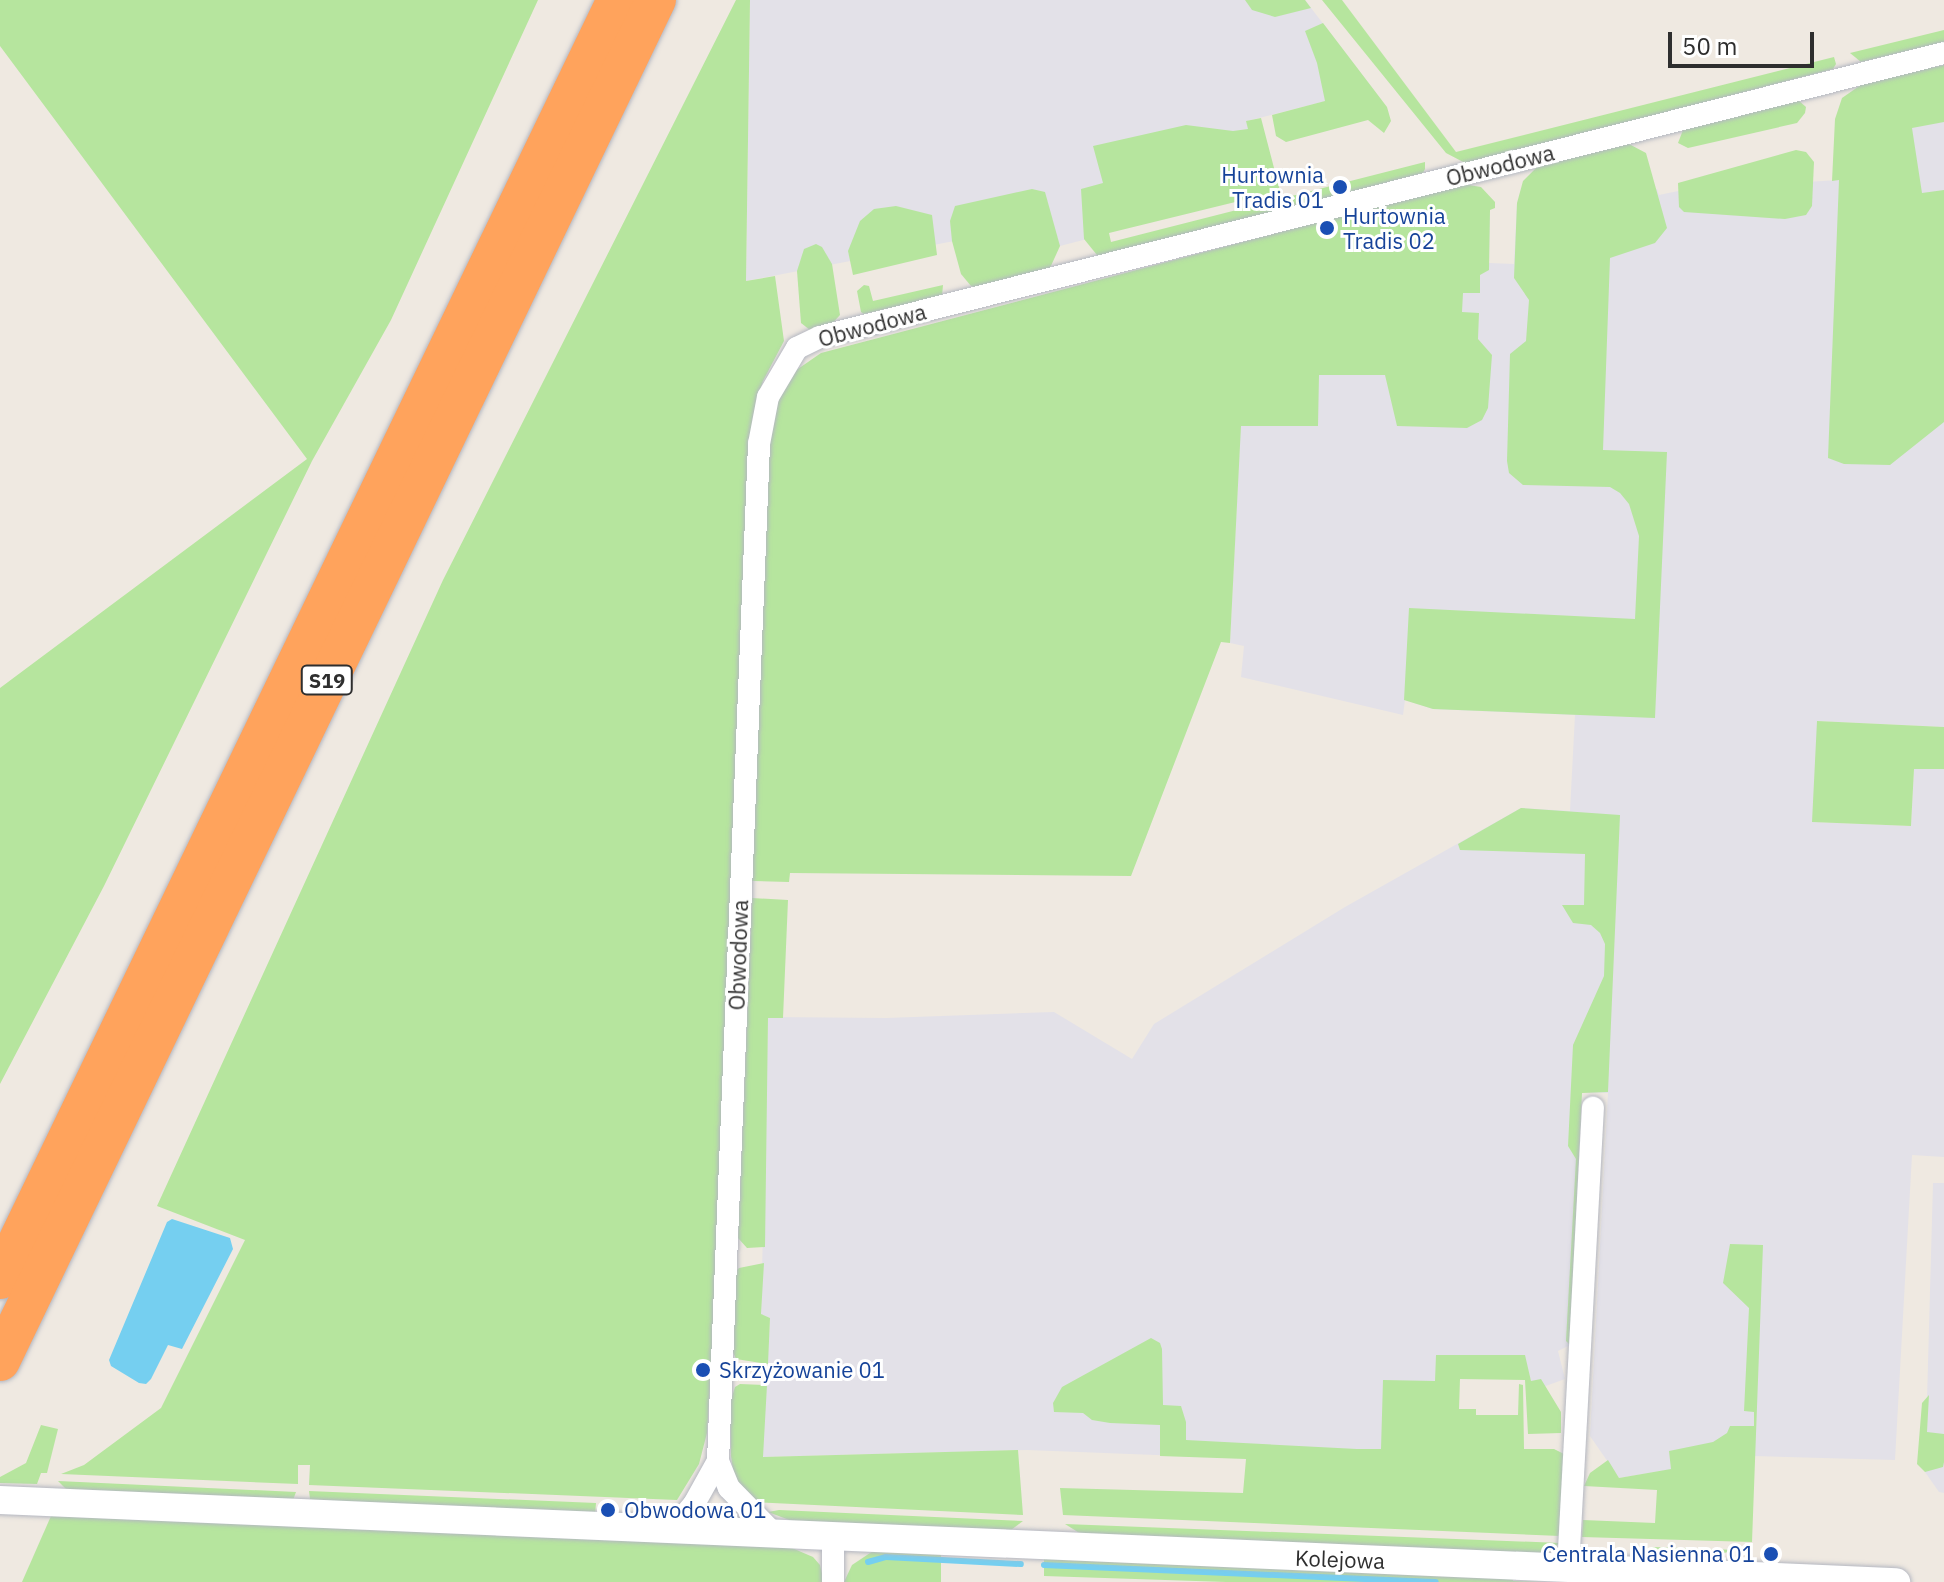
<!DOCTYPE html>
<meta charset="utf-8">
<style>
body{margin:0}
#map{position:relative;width:1944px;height:1582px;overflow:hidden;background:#efe9e1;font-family:"IBM Plex Sans",sans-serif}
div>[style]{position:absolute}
.industrial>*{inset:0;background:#e3e1e8}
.green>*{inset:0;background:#b6e59e}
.water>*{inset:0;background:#75cff0}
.stream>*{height:6px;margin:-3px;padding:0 3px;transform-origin:3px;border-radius:3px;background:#75cff0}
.roads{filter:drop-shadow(0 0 2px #b4b7c1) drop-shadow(0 0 2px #b4b7c1)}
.minor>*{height:22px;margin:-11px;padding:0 11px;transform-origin:11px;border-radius:11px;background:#fff}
.tertiary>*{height:28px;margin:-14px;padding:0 14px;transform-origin:14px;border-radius:14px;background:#fff}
.motorway>*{height:40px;margin:-20px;padding:0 20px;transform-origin:20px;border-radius:20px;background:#ffa35c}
.dots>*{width:22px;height:22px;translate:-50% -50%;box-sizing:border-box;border:4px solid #fff;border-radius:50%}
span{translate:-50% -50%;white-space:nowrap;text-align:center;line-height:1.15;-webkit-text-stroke:6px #fff;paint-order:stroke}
.shield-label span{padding:2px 6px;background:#fff;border:2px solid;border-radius:6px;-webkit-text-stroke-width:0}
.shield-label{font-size:20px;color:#2e2e2e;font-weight:700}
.street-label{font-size:22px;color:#2e2e2e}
.transit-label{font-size:22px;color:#164399}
.right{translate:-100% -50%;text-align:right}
.left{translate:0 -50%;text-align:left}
.scale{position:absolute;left:1668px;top:32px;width:146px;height:36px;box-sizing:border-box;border:4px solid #2e2e2e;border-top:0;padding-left:10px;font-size:24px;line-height:28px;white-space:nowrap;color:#2e2e2e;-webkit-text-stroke:6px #fff;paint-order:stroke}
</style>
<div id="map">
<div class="industrial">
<div style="clip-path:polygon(750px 0,1305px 0,1373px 89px,1247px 121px,1261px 177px,1087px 239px,1060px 246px,1027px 227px,746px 281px)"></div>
<div style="clip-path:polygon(1944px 99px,1944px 727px,1818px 721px,1813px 822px,1911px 826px,1914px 768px,1944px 769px,1944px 1157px,1912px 1155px,1895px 1460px,1754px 1456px,1619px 1478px,1590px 1436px,1608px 1093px,1582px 1092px,1570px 1345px,1558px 1351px,1565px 1379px,1543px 1387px,1531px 1381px,1524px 1355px,1435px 1381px,1417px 1381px,1414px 1465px,1027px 1450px,762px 1457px,770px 1318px,761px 1315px,768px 1017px,886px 1018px,1054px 1012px,1132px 1059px,1154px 1024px,1345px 907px,1521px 808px,1570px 811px,1575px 715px,1433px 709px,1405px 700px,1403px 715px,1241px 677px,1244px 646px,1230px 643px,1248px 271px,1490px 210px,1489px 263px,1514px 264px,1517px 203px,1613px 200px,1657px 189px,1659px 195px,1688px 189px,1839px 180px)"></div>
<div style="clip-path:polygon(1933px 1183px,1944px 1183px,1944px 1493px,1939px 1492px,1925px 1472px)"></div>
</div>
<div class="green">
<div style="clip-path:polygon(0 0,538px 0,391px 320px,312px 461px,104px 886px,0 1084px,0 688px,307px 459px,0 46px)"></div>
<div style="clip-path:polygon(736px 0,750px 0,746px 281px,775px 276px,784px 341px,763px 381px,755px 407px,711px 1370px,707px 1433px,699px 1464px,677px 1500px,309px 1485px,310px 1465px,298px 1465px,298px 1484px,61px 1474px,84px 1465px,161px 1408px,245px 1240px,157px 1206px,443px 580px)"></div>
<div style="clip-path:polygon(1245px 0,1305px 0,1311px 8px,1275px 17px,1252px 10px)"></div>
<div style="clip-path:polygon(1322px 0,1342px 0,1456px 152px,1834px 57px,1836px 64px,1833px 69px,1467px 164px,1446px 153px)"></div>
<div style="clip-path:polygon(1323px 23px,1387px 107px,1391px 121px,1384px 133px,1368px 120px,1286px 142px,1276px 136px,1272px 115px,1325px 101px,1317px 63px,1305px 31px)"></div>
<div style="clip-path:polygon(1944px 30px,1944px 42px,1861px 62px,1850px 53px)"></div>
<div style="clip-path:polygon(1944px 65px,1944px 122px,1912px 128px,1922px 193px,1944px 190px,1944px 422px,1890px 465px,1844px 464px,1828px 458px,1839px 180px,1832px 181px,1835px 119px,1842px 98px,1865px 82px)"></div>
<div style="clip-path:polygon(1798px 100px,1806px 107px,1805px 113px,1797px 123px,1688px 148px,1678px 143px,1683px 130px)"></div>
<div style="clip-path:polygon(1261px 118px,1280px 191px,1109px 233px,1111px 242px,1425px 162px,1425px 169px,1423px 173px,1105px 256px,1097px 255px,1084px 239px,1081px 189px,1103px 183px,1093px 146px,1186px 125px,1233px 131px,1248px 129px,1246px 121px)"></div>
<div style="clip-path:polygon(1629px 144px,1646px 153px,1667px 228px,1655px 243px,1610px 258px,1603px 450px,1667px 452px,1655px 718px,1433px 709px,1404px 700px,1409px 608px,1635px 619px,1639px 536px,1629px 504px,1620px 493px,1610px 487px,1523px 485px,1509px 473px,1507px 461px,1510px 354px,1526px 341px,1529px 300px,1514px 278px,1517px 203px,1523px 181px,1538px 166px)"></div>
<div style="clip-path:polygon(1796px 150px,1806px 152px,1814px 162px,1812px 206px,1806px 215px,1785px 219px,1684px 212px,1679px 207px,1678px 183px)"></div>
<div style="clip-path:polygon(1463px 184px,1481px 187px,1495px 202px,1495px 208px,1490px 210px,1489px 270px,1480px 275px,1480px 293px,1463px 293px,1462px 312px,1479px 313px,1478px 339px,1492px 355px,1488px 408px,1482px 420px,1467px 428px,1397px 426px,1385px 375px,1319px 375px,1318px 426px,1241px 426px,1230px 643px,1221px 642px,1131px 876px,790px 873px,789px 882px,752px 881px,770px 426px,778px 394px,795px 371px,821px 353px)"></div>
<div style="clip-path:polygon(1032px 189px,1045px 192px,1060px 246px,1050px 268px,977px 288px,971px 286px,961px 274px,952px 241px,950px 221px,955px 206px)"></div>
<div style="clip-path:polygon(896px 206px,932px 215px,937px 255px,853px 275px,848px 251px,860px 221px,874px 209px)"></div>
<div style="clip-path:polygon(816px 244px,822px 247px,832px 264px,840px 315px,830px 326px,810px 330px,801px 323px,797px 271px,804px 249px)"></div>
<div style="clip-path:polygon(943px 285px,942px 296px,864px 314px,861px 312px,857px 291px,864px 285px,869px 286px,873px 301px)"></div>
<div style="clip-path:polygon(1817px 721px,1944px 727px,1944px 769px,1914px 769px,1911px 826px,1812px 822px)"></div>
<div style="clip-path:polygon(1521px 808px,1620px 815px,1608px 1092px,1582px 1093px,1570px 1345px,1566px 1341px,1576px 1159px,1568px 1146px,1573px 1045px,1604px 976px,1605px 944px,1600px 933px,1591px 925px,1573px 923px,1562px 905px,1584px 905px,1585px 854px,1460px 850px,1458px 844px)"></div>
<div style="clip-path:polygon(752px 898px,788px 900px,783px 1018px,768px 1018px,765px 1247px,747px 1248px,738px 1238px)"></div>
<div style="clip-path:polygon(1730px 1244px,1763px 1245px,1752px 1542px,1582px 1537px,1583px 1520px,1655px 1523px,1657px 1490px,1584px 1486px,1590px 1473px,1608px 1460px,1619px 1478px,1671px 1469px,1669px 1451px,1713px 1442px,1727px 1433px,1730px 1426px,1754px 1426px,1754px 1412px,1744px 1411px,1749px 1308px,1723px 1283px)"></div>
<div style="clip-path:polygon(764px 1263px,761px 1314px,770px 1318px,768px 1364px,736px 1359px,733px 1352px,734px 1273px,739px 1268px)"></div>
<div style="clip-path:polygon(1151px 1338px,1160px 1343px,1162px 1349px,1163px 1405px,1181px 1406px,1186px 1422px,1186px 1440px,1357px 1449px,1381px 1449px,1383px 1380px,1435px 1381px,1436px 1355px,1525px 1355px,1531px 1381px,1541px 1379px,1561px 1412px,1561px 1433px,1528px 1434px,1525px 1380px,1460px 1379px,1459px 1409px,1476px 1409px,1476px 1415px,1518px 1415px,1519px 1384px,1523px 1385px,1524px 1449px,1554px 1449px,1564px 1454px,1560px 1536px,1063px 1515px,1060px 1488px,1243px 1493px,1246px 1459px,1160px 1456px,1160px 1425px,1110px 1423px,1092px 1420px,1083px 1413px,1054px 1412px,1053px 1403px,1062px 1387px)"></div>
<div style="clip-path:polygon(740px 1384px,767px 1385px,763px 1457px,1018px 1450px,1023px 1515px,753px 1502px,734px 1477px,731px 1456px,730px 1403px,735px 1387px)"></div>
<div style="clip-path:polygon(1929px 1395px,1927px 1432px,1944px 1434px,1944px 1462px,1943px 1467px,1925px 1472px,1917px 1464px,1922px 1403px)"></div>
<div style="clip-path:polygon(41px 1425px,58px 1429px,47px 1473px,41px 1473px,37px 1484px,0 1483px,0 1477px,26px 1463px)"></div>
<div style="clip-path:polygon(58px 1481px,296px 1492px,293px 1500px,69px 1492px)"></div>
<div style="clip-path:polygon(309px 1491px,596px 1503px,595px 1514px,315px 1501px,310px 1499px)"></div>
<div style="clip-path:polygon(779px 1510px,1023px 1521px,1011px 1530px,792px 1521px,768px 1512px)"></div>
<div style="clip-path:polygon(51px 1516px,792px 1548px,813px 1557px,820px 1565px,824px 1582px,22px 1582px)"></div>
<div style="clip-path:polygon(1065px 1524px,1560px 1543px,1543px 1554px,1081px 1534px)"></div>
<div style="clip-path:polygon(1652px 1547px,1736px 1550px,1700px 1559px,1652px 1558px)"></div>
<div style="clip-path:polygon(873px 1551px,941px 1551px,941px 1582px,844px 1582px,852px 1565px)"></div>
<div style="clip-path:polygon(1044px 1557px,1512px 1575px,1513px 1581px,1544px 1582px,1226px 1582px,1044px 1576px)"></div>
</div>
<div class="water">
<div style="clip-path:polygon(172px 1219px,230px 1238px,233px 1249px,182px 1349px,168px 1345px,151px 1379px,146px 1384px,139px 1383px,111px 1366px,109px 1360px,167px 1222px)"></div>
</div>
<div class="stream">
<div style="left:868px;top:1562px;width:19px;rotate:-16deg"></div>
<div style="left:886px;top:1557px;width:135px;rotate:3deg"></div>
<div style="left:1044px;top:1565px;width:392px;rotate:2.5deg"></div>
</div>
<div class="roads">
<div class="minor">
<div style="left:718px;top:1461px;width:29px;rotate:68deg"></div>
<div style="left:729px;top:1488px;width:64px;rotate:45.6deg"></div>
<div style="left:673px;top:1529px;width:33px;rotate:-50deg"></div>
<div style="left:694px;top:1504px;width:49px;rotate:-60.8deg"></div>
<div style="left:718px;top:1461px;width:1018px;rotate:-87.69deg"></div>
<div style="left:759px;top:444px;width:48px;rotate:-79.2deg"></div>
<div style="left:768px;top:397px;width:57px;rotate:-59.4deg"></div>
<div style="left:797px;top:348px;width:25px;rotate:-26deg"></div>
<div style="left:820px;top:337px;width:1159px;rotate:-14.18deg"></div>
<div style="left:1568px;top:1568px;width:461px;rotate:-86.9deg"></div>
<div style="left:833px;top:1582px;width:45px;rotate:-90deg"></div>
</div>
<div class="tertiary">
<div style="left:0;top:1500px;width:1898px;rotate:2.48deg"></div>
</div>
<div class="motorway">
<div style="left:0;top:1279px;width:1420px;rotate:-64.25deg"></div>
<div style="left:0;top:1361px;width:1511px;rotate:-64.27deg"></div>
</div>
</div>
<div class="dots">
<div style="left:1340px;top:187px;background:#1a4fb4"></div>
<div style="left:1327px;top:228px;background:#1a4fb4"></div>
<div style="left:703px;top:1370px;background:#1a4fb4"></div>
<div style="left:608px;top:1510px;background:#1a4fb4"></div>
<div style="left:1771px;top:1554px;background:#1a4fb4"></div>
</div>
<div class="shield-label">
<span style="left:327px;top:680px">S19</span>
</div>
<div class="street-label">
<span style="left:1500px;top:165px;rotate:-14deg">Obwodowa</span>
<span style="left:872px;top:325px;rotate:-15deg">Obwodowa</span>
<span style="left:738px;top:955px;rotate:-88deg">Obwodowa</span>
<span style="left:1340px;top:1559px;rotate:2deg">Kolejowa</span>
</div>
<div class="transit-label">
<span class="right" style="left:1324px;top:187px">Hurtownia<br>Tradis 01</span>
<span class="left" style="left:1343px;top:228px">Hurtownia<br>Tradis 02</span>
<span class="left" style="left:719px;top:1370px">Skrzyżowanie 01</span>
<span class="left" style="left:624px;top:1510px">Obwodowa 01</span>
<span class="right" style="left:1755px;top:1554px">Centrala Nasienna 01</span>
</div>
<div class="scale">50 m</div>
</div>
